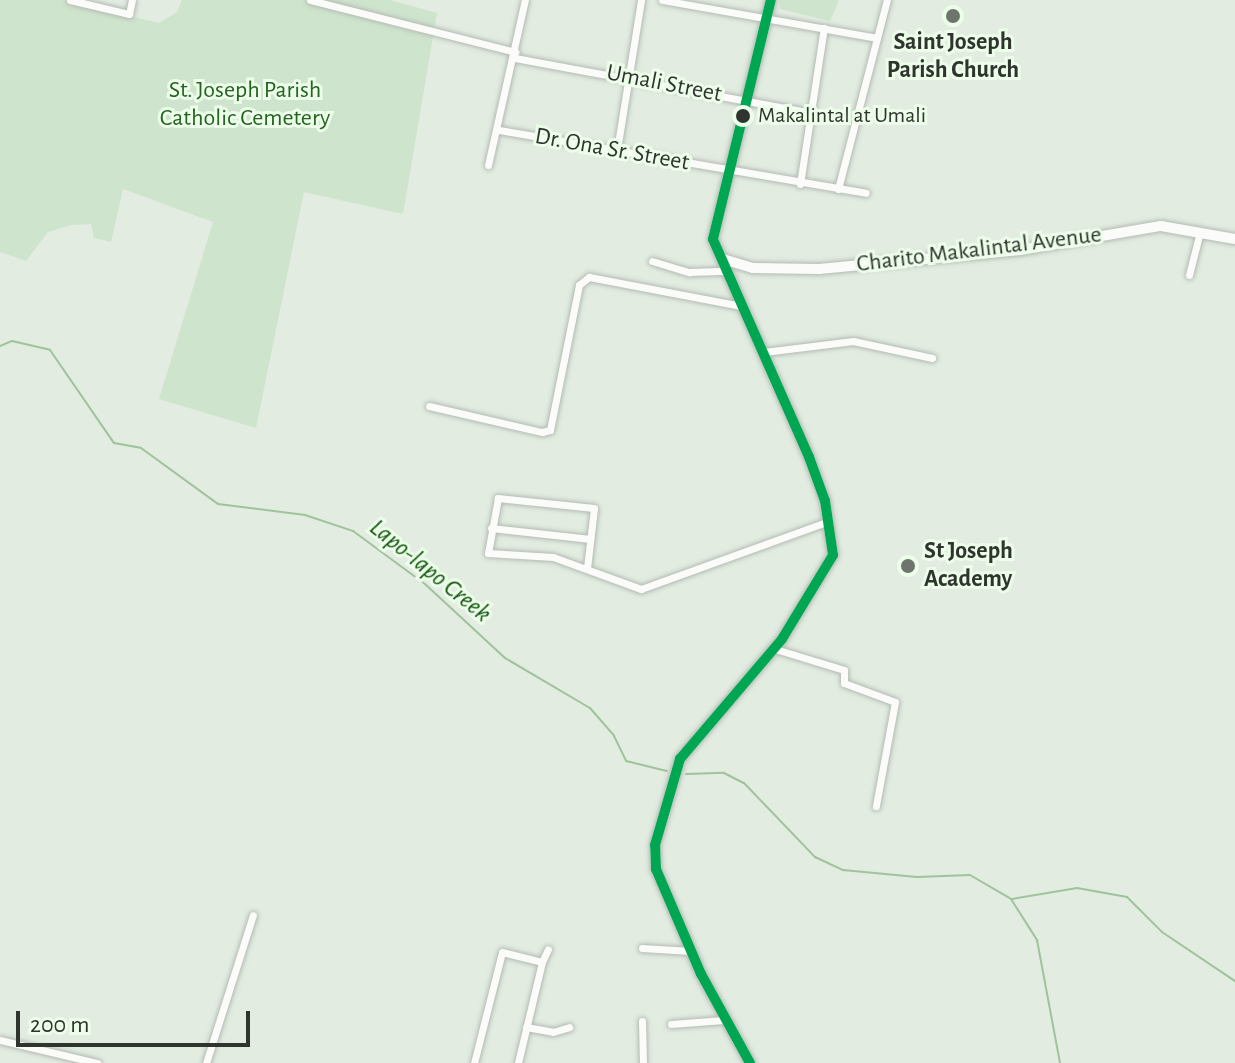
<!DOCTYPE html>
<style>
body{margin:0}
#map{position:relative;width:1235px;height:1063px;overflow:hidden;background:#e2ece1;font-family:"Alegreya Sans",sans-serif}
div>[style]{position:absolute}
.green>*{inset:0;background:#cfe4cd}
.stream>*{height:2px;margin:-1px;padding:0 1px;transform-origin:1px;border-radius:1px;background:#9fc39b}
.roads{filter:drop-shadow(0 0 2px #b4bbb3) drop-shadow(0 0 2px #b4bbb3)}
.minor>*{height:7px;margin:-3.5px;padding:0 3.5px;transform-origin:3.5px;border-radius:3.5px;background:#fbfcfa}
.secondary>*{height:10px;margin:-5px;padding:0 5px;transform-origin:5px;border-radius:5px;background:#fbfcfa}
.bus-1>*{height:10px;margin:-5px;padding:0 5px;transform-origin:5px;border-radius:5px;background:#00a651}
.dots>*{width:22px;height:22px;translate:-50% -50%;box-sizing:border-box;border:4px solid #ecfdea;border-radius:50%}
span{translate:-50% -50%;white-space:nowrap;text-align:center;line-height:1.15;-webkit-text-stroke:6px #ecfdea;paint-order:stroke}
.bus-label{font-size:22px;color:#2f352e}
.left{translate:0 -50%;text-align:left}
.poi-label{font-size:24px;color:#2f352e;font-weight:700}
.street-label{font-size:24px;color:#2f352e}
.park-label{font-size:24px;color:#256420}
.water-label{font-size:26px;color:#175712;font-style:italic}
.scale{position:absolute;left:16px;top:1011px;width:234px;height:36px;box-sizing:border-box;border:4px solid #2f352e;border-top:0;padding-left:10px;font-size:24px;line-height:28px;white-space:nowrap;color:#2f352e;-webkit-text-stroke:6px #ecfdea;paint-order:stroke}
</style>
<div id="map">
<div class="green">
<div style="clip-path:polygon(0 0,63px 0,159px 23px,177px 12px,182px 0,390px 0,437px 13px,403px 214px,304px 192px,256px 428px,159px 399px,213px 222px,123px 189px,111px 242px,94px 238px,91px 224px,71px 225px,48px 232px,26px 261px,0 252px)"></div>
<div style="clip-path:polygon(779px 0,839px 0,830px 21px,780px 9px)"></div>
</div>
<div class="stream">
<div style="left:0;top:346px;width:13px;rotate:-23deg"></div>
<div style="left:12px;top:341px;width:39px;rotate:13deg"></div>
<div style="left:50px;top:350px;width:113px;rotate:55.5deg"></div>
<div style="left:114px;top:443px;width:27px;rotate:10deg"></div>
<div style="left:141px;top:448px;width:95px;rotate:36deg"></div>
<div style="left:218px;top:504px;width:88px;rotate:7.2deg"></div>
<div style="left:305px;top:515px;width:51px;rotate:18.4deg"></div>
<div style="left:353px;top:531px;width:89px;rotate:36.4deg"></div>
<div style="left:425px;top:584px;width:109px;rotate:42.8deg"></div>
<div style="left:505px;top:658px;width:99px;rotate:30.5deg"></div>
<div style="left:590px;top:708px;width:37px;rotate:49deg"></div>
<div style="left:614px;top:736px;width:28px;rotate:64deg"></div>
<div style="left:626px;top:761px;width:42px;rotate:13.7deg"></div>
<div style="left:686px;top:774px;width:38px;rotate:-2deg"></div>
<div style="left:724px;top:773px;width:22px;rotate:27deg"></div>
<div style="left:744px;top:783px;width:103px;rotate:46.2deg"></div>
<div style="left:815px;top:857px;width:31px;rotate:25deg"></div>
<div style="left:843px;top:870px;width:74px;rotate:5.4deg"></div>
<div style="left:917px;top:877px;width:53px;rotate:-2.2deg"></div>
<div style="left:970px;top:875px;width:48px;rotate:30.3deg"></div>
<div style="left:1011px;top:899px;width:49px;rotate:57.6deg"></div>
<div style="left:1037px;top:940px;width:125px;rotate:79.4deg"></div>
<div style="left:1012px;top:899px;width:66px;rotate:-9.6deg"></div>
<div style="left:1077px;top:888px;width:51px;rotate:10.2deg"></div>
<div style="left:1127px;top:897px;width:49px;rotate:45deg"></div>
<div style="left:1162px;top:932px;width:88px;rotate:33.9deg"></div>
</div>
<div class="roads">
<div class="minor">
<div style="left:70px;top:0;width:61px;rotate:13.3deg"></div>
<div style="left:129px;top:14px;width:14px;rotate:-78deg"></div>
<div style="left:310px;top:0;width:212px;rotate:14.2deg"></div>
<div style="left:662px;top:0;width:218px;rotate:10deg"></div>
<div style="left:515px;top:58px;width:302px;rotate:10.5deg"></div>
<div style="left:499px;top:130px;width:372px;rotate:9.7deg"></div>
<div style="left:617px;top:150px;width:152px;rotate:-80.9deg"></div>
<div style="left:488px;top:165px;width:169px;rotate:-77.4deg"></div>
<div style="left:800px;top:184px;width:158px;rotate:-81.3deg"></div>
<div style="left:838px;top:189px;width:195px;rotate:-75.5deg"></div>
<div style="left:652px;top:261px;width:39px;rotate:17deg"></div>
<div style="left:689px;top:272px;width:38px;rotate:-2deg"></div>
<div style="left:1189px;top:275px;width:44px;rotate:-75.7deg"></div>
<div style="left:764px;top:352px;width:90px;rotate:-7deg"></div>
<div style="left:853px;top:341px;width:81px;rotate:12.1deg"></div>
<div style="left:429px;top:406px;width:116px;rotate:13deg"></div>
<div style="left:542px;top:432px;width:8px;rotate:-14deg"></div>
<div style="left:550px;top:430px;width:148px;rotate:-78.7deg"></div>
<div style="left:579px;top:285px;width:13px;rotate:-39deg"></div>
<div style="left:589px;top:277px;width:155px;rotate:10.8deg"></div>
<div style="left:491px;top:528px;width:100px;rotate:6.3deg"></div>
<div style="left:587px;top:568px;width:60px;rotate:-83.3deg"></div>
<div style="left:594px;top:508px;width:97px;rotate:-174.1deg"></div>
<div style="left:498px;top:498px;width:56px;rotate:100.3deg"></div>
<div style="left:488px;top:553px;width:65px;rotate:3.5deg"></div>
<div style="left:553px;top:557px;width:94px;rotate:20deg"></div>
<div style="left:641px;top:589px;width:200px;rotate:-19.9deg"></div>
<div style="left:772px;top:648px;width:75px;rotate:17deg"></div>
<div style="left:844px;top:670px;width:13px;rotate:90deg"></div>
<div style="left:844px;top:683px;width:54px;rotate:20.4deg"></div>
<div style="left:895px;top:702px;width:106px;rotate:100.4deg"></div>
<div style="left:642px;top:948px;width:49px;rotate:3.5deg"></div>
<div style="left:542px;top:962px;width:14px;rotate:-65deg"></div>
<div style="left:642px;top:1021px;width:42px;rotate:88.6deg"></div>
<div style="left:671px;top:1024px;width:53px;rotate:-4.3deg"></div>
<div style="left:526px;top:1027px;width:27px;rotate:10deg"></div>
<div style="left:553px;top:1032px;width:17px;rotate:-17deg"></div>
<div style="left:0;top:1040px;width:100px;rotate:13.3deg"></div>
<div style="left:206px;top:1063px;width:155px;rotate:-72.4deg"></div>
<div style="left:474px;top:1063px;width:114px;rotate:-75.8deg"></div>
<div style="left:502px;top:952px;width:41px;rotate:14deg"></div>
<div style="left:542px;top:962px;width:104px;rotate:103.4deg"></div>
</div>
<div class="secondary">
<div style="left:723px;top:259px;width:31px;rotate:17deg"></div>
<div style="left:753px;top:268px;width:66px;rotate:0.9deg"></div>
<div style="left:819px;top:269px;width:202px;rotate:-5.4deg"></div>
<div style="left:1020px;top:250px;width:143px;rotate:-9.7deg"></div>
<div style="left:1161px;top:226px;width:75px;rotate:10deg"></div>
<div style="left:750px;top:1063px;width:102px;rotate:-118.8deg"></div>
<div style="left:701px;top:974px;width:114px;rotate:-113.2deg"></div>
<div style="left:656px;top:869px;width:24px;rotate:-92deg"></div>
<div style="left:655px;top:845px;width:90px;rotate:-73.8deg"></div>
<div style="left:680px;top:759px;width:157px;rotate:-49.6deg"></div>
<div style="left:782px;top:639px;width:98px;rotate:-58.7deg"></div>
<div style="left:833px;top:555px;width:55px;rotate:-98.4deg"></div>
<div style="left:825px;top:501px;width:47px;rotate:-110deg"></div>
<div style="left:809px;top:457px;width:238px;rotate:-113.8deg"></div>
<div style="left:713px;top:239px;width:246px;rotate:-76.4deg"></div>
</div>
</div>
<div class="bus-1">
<div style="left:750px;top:1063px;width:102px;rotate:-118.8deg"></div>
<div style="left:701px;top:974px;width:114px;rotate:-113.2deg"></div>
<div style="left:656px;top:869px;width:24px;rotate:-92deg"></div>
<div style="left:655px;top:845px;width:90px;rotate:-73.8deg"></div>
<div style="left:680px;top:759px;width:157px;rotate:-49.6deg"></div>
<div style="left:782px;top:639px;width:98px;rotate:-58.7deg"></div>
<div style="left:833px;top:555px;width:55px;rotate:-98.4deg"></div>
<div style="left:825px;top:501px;width:47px;rotate:-110deg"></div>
<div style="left:809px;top:457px;width:238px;rotate:-113.8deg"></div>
<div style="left:713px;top:239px;width:246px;rotate:-76.4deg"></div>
</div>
<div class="dots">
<div style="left:953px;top:16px;background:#6e756d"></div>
<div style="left:743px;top:116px;background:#2f352e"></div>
<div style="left:908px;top:566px;background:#6e756d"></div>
</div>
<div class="bus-label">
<span class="left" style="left:758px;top:116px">Makalintal at Umali</span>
</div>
<div class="poi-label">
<span style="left:953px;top:57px">Saint Joseph<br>Parish Church</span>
<span class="left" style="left:924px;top:566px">St Joseph<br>Academy</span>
</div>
<div class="street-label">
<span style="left:664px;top:84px;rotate:11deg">Umali Street</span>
<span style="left:612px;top:150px;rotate:10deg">Dr. Ona Sr. Street</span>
<span style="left:979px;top:250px;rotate:-7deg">Charito Makalintal Avenue</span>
</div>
<div class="park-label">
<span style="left:245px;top:105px">St. Joseph Parish<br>Catholic Cemetery</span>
</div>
<div class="water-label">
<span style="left:430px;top:571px;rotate:39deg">Lapo-lapo Creek</span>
</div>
<div class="scale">200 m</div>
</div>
